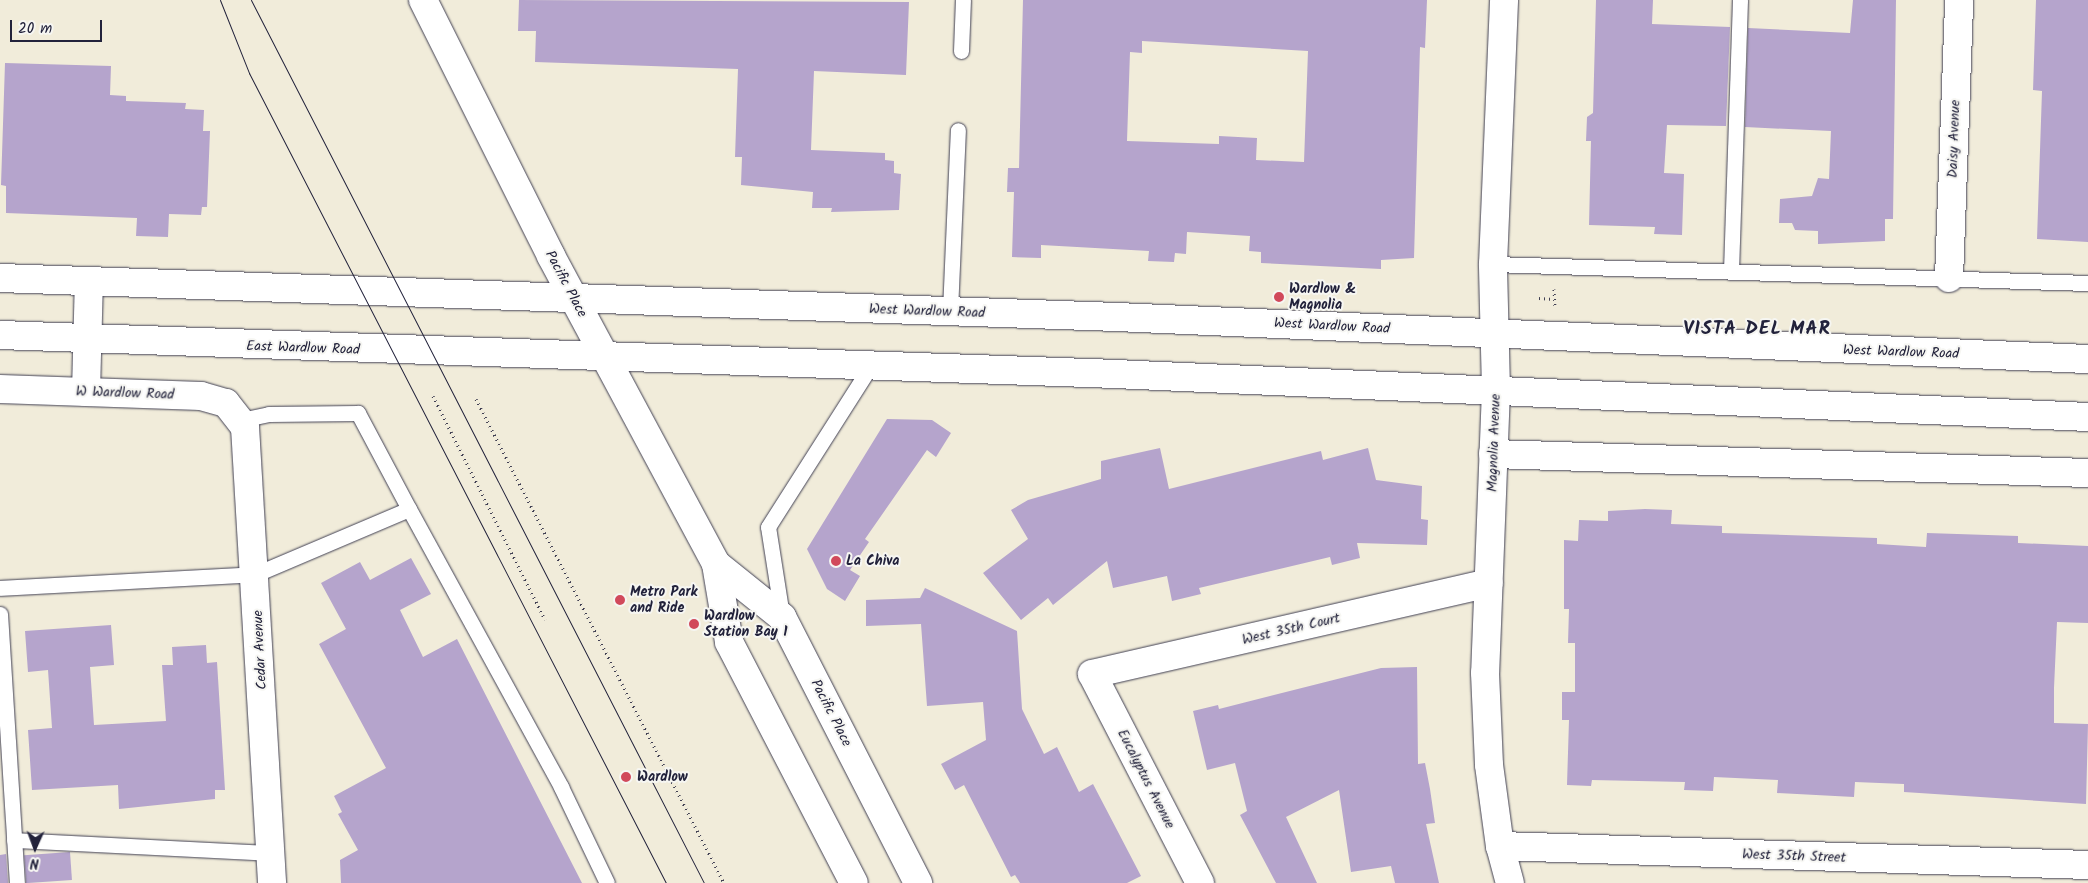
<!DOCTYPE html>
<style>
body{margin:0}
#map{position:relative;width:2088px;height:883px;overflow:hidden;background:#f1ecda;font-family:Kalam,sans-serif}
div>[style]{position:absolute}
.building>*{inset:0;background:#b5a4cc;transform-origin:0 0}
.path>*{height:3px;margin-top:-1.5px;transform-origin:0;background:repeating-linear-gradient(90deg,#414053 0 1px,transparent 0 5px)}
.roads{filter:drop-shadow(0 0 1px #414053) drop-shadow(0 0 1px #414053)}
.service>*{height:15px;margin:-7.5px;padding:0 7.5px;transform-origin:7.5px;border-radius:7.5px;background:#fff}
.minor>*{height:28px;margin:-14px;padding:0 14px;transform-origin:14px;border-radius:14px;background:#fff}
.tertiary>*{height:28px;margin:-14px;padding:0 14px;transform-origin:14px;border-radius:14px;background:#fff}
.secondary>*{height:28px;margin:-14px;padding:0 14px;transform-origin:14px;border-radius:14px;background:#fff}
.tram>*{height:1px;margin:-0.5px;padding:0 0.5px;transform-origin:0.5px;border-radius:0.5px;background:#22223b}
.dots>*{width:14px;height:14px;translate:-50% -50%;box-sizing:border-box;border:2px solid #f6f6f2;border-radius:50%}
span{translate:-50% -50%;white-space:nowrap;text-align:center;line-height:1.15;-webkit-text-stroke:4px #f6f6f2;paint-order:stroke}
.street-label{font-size:14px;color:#22223b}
.poi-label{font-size:14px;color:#22223b;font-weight:700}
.left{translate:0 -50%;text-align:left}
.district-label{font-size:19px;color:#22223b;font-weight:700;letter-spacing:1px}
.north{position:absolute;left:10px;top:823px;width:50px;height:50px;-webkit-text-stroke:4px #f6f6f2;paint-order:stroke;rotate:182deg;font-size:14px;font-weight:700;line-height:20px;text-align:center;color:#22223b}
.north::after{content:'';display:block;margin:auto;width:18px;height:22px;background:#22223b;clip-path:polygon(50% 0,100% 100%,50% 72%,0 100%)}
.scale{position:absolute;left:10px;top:20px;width:92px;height:22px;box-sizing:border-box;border:2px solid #22223b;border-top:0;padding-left:6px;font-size:15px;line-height:18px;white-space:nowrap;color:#22223b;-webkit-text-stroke:4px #f6f6f2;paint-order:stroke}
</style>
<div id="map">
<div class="building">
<div style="clip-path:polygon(519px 0,909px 2px,906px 75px,814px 71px,811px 150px,885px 153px,885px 160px,894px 161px,894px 173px,901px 174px,899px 210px,831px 212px,832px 208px,812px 208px,813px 192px,741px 185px,742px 157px,735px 157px,738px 69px,535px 62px,536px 31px,518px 31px)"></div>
<div style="clip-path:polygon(evenodd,1023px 0,1427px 0,1425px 48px,1420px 47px,1414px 258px,1381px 260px,1381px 269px,1261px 263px,1261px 252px,1249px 251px,1250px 236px,1187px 232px,1186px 254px,1175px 253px,1174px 262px,1148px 261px,1149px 251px,1041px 245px,1041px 258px,1012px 257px,1014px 192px,1007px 192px,1008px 168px,1019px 168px,1023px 0,1142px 41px,1308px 51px,1304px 162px,1256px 160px,1257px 138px,1219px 136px,1219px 144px,1127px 141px,1130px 52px,1142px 53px,1142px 41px)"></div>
<div style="clip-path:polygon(1596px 0,1653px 0,1652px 24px,1730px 27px,1726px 126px,1667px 125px,1664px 173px,1684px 174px,1682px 235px,1654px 234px,1655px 227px,1589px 225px,1591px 141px,1586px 141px,1587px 117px,1593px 113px)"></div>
<div style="clip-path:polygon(1853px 0,1896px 0,1893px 219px,1885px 219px,1885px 241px,1818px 244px,1818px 231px,1795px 230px,1792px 223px,1779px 223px,1780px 199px,1812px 196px,1818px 178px,1829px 179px,1831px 131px,1745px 127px,1748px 28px,1850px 33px)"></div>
<div style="clip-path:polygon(2036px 0,2088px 0,2088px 242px,2037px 239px,2042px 91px,2033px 90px)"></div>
<div style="clip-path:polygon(5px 63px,111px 66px,110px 95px,126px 96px,126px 101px,186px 103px,185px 109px,204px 110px,203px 131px,210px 131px,207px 207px,202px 207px,201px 215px,169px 214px,168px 237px,136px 236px,137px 218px,6px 213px,6px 186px,1px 185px)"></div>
<div style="clip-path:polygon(887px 419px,932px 420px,951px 433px,936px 457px,927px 450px,865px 539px,869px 542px,850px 570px,860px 576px,845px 601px,827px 589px,807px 549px)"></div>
<div style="clip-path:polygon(1160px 448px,1169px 489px,1321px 451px,1323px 460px,1368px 448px,1376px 480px,1422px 486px,1421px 519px,1428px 520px,1427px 545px,1357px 543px,1360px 558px,1332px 565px,1330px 557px,1199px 588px,1201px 594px,1172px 601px,1167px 576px,1113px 588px,1107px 561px,1053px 605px,1048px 598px,1021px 620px,983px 573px,1028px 539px,1011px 510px,1028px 500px,1101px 479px,1101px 461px)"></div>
<div style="clip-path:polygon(1645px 509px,1672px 510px,1671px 524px,1722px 526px,1722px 533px,1877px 538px,1877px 544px,1926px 547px,1927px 533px,2018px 536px,2018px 543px,2088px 546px,2088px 623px,2057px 622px,2054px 688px,2054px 723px,2088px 724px,2086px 804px,1904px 792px,1904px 784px,1855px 782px,1854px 797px,1777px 793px,1778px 780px,1714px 777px,1713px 791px,1684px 790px,1685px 782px,1592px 780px,1591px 786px,1567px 785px,1569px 720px,1562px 720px,1562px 692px,1575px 692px,1575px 643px,1568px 643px,1569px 609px,1564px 609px,1564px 540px,1578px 541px,1579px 520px,1608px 521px,1608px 511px)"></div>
<div style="clip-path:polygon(411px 558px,431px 594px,400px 610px,423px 657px,457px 639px,582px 883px,341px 883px,340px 860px,358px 850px,338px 814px,342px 812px,334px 796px,386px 768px,319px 644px,346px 629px,321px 583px,360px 562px,370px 580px)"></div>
<div style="clip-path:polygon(925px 588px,1017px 631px,1022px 709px,1044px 754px,1057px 747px,1079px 792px,1093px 784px,1141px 876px,1127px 883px,1020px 883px,1015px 875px,1011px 877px,964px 785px,955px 790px,941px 764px,986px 740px,983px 702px,927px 706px,921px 624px,866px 626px,866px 600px,920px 598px)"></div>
<div style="clip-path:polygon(111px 625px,114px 665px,90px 667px,94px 725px,166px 721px,162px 665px,173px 665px,172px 647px,206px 645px,207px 663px,217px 662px,225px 790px,215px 790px,215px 799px,119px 809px,118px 785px,32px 790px,28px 730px,52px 728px,48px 670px,28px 672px,25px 631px)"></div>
<div style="clip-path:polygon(1417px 667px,1418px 764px,1425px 763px,1430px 789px,1435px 823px,1426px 824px,1439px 883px,1395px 883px,1391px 866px,1351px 872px,1339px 790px,1286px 817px,1317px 883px,1276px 883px,1240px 815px,1247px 811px,1235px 763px,1207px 770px,1193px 711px,1218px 705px,1219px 709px,1381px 668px)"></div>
<div style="left:70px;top:852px;width:28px;height:46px;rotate:86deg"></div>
<div style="clip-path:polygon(6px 854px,8px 883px,0 883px,0 855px)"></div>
</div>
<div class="path">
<div style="left:1554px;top:289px;width:18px;rotate:87deg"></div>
<div style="left:1539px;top:298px;width:15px;rotate:4deg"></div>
<div style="left:433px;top:396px;width:250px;rotate:63.4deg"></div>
<div style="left:476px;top:399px;width:544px;rotate:62.87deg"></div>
</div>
<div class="roads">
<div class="service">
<div style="left:961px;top:51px;width:51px;rotate:-87.8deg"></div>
<div style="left:1493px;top:264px;width:595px;rotate:1.83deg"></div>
<div style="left:1731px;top:271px;width:271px;rotate:-88.1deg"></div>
<div style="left:950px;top:311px;width:181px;rotate:-87.5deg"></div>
<div style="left:409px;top:509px;width:317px;rotate:61.3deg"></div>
<div style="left:561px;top:787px;width:106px;rotate:64.4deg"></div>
<div style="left:0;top:588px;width:256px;rotate:-3.1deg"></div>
<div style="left:256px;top:574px;width:166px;rotate:-23deg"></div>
<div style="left:409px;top:509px;width:109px;rotate:-118deg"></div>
<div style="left:358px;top:413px;width:89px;rotate:179.4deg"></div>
<div style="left:269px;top:414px;width:30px;rotate:168deg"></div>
<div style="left:0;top:614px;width:270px;rotate:86.4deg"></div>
<div style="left:782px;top:616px;width:90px;rotate:-98.9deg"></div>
<div style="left:768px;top:527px;width:190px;rotate:-57.5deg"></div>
<div style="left:14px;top:840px;width:257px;rotate:2.9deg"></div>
</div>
<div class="minor">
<div style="left:1949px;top:278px;width:278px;rotate:-87.9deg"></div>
<div style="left:0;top:389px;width:201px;rotate:2deg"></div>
<div style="left:201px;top:396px;width:26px;rotate:16deg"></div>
<div style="left:226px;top:403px;width:31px;rotate:52deg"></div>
<div style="left:245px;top:427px;width:457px;rotate:86.6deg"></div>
<div style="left:1496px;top:390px;width:283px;rotate:92.2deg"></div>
<div style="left:1485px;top:673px;width:92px;rotate:87.5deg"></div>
<div style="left:1489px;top:765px;width:82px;rotate:82.3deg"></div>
<div style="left:1500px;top:846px;width:38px;rotate:75deg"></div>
<div style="left:86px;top:392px;width:111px;rotate:-88.5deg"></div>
<div style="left:1493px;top:454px;width:595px;rotate:1.83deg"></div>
<div style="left:1500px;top:846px;width:588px;rotate:1.85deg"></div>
<div style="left:1200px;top:883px;width:235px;rotate:-117.3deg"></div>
<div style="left:1092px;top:674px;width:407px;rotate:-12.9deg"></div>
</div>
<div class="tertiary">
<div style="left:1496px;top:390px;width:126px;rotate:-91.4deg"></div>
<div style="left:1493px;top:264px;width:264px;rotate:-87.6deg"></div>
</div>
<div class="secondary">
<div style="left:423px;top:0;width:286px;rotate:63.4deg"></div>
<div style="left:551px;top:256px;width:349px;rotate:61.8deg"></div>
<div style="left:716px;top:564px;width:79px;rotate:80.5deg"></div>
<div style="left:729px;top:642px;width:271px;rotate:62.6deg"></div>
<div style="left:0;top:278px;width:1118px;rotate:2deg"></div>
<div style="left:1117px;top:317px;width:972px;rotate:2.48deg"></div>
<div style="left:0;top:335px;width:1116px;rotate:2deg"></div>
<div style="left:1115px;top:374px;width:974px;rotate:2.53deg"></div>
<div style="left:716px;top:564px;width:85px;rotate:38.8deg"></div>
<div style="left:782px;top:617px;width:299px;rotate:62.9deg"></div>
</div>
</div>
<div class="tram">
<div style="left:220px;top:0;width:79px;rotate:68.3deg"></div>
<div style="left:249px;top:73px;width:911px;rotate:62.76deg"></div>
<div style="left:251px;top:0;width:992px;rotate:62.84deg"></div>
</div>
<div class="dots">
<div style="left:1279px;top:297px;background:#d1495b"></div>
<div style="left:836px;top:561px;background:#d1495b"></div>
<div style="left:620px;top:600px;background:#d1495b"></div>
<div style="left:694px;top:624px;background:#d1495b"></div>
<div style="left:626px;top:777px;background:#d1495b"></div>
</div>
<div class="street-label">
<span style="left:1954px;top:139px;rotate:-88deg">Daisy Avenue</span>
<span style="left:566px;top:284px;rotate:62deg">Pacific Place</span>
<span style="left:927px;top:311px;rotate:2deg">West Wardlow Road</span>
<span style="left:1332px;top:326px;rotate:3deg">West Wardlow Road</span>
<span style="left:303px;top:348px;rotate:2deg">East Wardlow Road</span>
<span style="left:1901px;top:352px;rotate:2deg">West Wardlow Road</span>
<span style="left:125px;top:393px;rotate:2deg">W Wardlow Road</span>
<span style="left:1494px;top:443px;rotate:-88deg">Magnolia Avenue</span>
<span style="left:1291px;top:629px;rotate:-13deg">West 35th Court</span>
<span style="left:260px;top:650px;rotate:-93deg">Cedar Avenue</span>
<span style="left:831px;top:713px;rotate:63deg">Pacific Place</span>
<span style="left:1146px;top:779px;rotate:63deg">Eucalyptus Avenue</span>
<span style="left:1794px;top:856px;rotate:2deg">West 35th Street</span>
</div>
<div class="poi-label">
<span class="left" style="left:1289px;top:297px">Wardlow &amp;<br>Magnolia</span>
<span class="left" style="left:846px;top:561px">La Chiva</span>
<span class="left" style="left:630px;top:600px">Metro Park<br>and Ride</span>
<span class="left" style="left:704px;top:624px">Wardlow<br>Station Bay 1</span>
<span class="left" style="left:637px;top:777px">Wardlow</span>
</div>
<div class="district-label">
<span style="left:1757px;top:330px">VISTA DEL MAR</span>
</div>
<div class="north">N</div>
<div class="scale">20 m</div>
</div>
